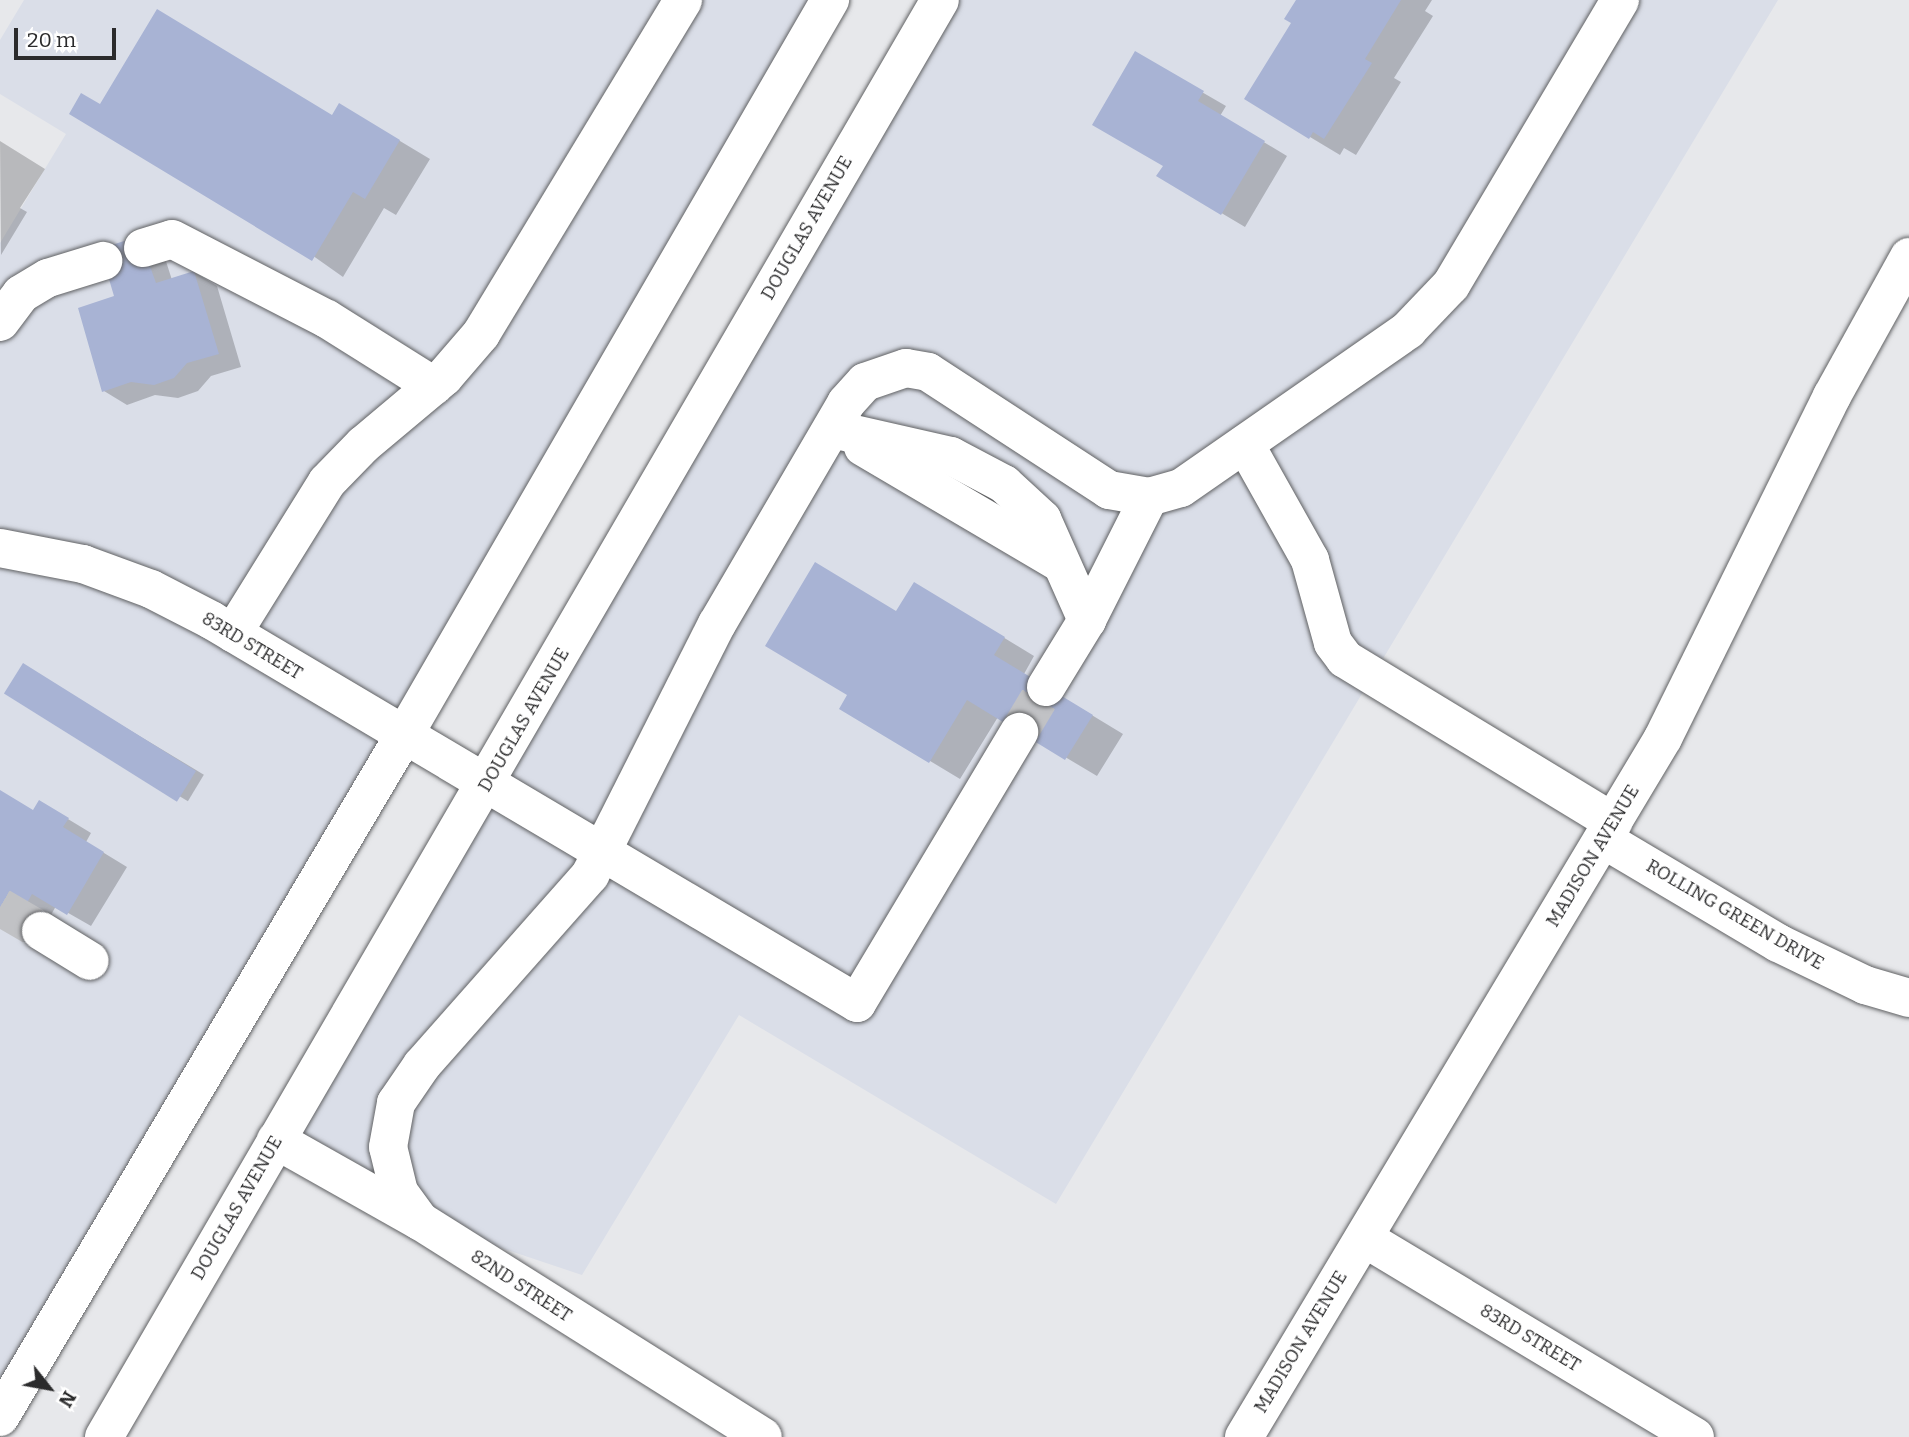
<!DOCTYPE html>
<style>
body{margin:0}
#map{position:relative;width:1909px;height:1437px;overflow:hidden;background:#e7e8eb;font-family:Bitter,serif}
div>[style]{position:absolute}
.built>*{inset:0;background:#dadee8}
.shadow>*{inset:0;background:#0003;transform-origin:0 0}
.building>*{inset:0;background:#a8b3d4;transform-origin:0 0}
.minor-tunnel>*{height:38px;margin-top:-19px;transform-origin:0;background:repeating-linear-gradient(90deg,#c1c2c5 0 38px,transparent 0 57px)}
.roads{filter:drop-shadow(0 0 2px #606163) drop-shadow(0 0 2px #606163)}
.minor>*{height:38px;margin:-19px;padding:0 19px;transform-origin:19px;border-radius:19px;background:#fff}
.major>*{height:38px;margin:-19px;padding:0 19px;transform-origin:19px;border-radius:19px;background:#fff}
span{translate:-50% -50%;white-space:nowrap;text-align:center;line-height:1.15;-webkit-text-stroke:6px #fff;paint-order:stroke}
.street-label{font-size:18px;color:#2b2b2c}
.north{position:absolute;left:14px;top:1353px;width:70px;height:70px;-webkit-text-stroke:5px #fff;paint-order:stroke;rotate:121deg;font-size:19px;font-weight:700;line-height:28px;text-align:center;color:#2b2b2c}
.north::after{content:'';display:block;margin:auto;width:24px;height:32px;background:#2b2b2c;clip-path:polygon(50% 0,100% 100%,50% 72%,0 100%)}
.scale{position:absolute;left:14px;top:28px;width:102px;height:32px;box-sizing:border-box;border:4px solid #2b2b2c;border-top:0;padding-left:9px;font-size:21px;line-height:24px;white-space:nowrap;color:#2b2b2c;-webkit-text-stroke:5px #fff;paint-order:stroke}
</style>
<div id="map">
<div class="built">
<div style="clip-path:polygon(24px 0,830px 0,0 1417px,0 243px,66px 134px,0 94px,0 40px)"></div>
<div style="clip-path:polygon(940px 0,1778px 0,1056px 1204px,739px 1015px,582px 1275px,420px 1221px,276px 1140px)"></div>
</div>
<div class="shadow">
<div style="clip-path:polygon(1297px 0,1432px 0,1425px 11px,1433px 16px,1394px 78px,1401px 82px,1356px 155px,1344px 148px,1340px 155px,1310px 137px,1293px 22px)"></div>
<div style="clip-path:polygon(1136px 54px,1226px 106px,1220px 116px,1287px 156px,1245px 227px,1159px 176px,1165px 165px)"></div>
<div style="clip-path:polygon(101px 106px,332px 116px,370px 123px,430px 159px,396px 215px,384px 208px,343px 277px)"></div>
<div style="clip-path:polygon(0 141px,45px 169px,20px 208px,27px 212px,1px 255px)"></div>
<div style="clip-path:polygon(163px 252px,172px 280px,194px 272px,217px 286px,241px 367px,211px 376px,198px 391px,178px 398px,155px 395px,127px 405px,104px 391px,116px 298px)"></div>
<div style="clip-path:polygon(945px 602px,1034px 656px,1024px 674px,1123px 734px,1097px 776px,998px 717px,960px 779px,842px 708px,897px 612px)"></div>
<div style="left:23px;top:666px;width:211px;height:31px;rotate:31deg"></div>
<div style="clip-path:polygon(0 792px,34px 812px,63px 816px,91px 833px,86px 842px,127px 867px,91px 926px,56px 906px,51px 915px,38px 908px,0 920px)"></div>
</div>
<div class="building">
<div style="clip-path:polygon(1296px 0,1401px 0,1365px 59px,1372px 63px,1324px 139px,1313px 132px,1309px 139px,1244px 99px,1291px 23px,1284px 19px)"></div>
<div style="clip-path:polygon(157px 9px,332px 115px,339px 103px,400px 140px,365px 199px,353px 192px,312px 261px,69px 114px,81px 93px,100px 104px)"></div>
<div style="clip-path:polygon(1135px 51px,1204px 91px,1198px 101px,1265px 141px,1221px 215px,1156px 176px,1163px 166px,1092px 125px)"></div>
<div style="clip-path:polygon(139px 236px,156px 283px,194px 271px,219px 354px,187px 363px,174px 378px,154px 385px,131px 382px,102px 392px,78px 308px,114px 296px,100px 249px)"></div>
<div style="clip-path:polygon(815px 562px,896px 611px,914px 582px,1005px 637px,994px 655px,1093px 715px,1065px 760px,967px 700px,929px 763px,839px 709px,847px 695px,765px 646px)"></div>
<div style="left:23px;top:663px;width:204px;height:36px;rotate:32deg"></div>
<div style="clip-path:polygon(0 790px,33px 810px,39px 800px,69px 818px,63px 827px,104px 852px,67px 915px,32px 894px,27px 903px,49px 916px,35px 942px,0 922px)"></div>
</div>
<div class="minor-tunnel">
<div style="left:1019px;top:732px;width:52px;rotate:-59deg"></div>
<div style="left:0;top:907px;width:48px;rotate:30.3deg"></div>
</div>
<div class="roads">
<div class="minor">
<div style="left:143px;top:248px;width:30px;rotate:-17deg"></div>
<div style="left:172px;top:239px;width:174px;rotate:27.3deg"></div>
<div style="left:327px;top:319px;width:126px;rotate:32.1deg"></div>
<div style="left:0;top:322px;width:35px;rotate:-53deg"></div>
<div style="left:21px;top:294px;width:31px;rotate:-31deg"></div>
<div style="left:48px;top:278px;width:58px;rotate:-17.2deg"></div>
<div style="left:832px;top:429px;width:122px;rotate:12.8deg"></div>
<div style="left:951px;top:456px;width:60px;rotate:27.8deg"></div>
<div style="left:1004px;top:484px;width:52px;rotate:42.6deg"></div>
<div style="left:1042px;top:519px;width:111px;rotate:66deg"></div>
<div style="left:1245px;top:444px;width:133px;rotate:60.7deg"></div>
<div style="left:1310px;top:560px;width:86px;rotate:74.5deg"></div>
<div style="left:1333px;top:643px;width:20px;rotate:53deg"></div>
<div style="left:1345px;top:659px;width:314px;rotate:31.3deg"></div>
<div style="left:863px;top:447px;width:229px;rotate:30.5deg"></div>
<div style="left:0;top:548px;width:85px;rotate:10.9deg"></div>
<div style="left:83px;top:564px;width:72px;rotate:20.2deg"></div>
<div style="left:151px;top:589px;width:68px;rotate:27.3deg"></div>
<div style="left:211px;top:620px;width:751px;rotate:30.66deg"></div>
<div style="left:857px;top:1003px;width:316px;rotate:-59.1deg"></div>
<div style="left:233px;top:633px;width:178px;rotate:-58.1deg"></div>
<div style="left:327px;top:482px;width:52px;rotate:-45.8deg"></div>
<div style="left:363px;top:445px;width:106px;rotate:-40deg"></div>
<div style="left:444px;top:377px;width:57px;rotate:-49.3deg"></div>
<div style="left:481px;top:334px;width:390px;rotate:-58.8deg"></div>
<div style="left:1046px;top:687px;width:79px;rotate:-58.5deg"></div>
<div style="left:1087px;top:620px;width:138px;rotate:-63.2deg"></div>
<div style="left:1603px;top:839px;width:204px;rotate:30.7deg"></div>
<div style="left:1778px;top:943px;width:97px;rotate:25.8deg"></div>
<div style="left:1865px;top:985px;width:46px;rotate:16.5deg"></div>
<div style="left:41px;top:931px;width:57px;rotate:31.5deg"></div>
<div style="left:276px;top:1140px;width:165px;rotate:29.4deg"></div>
<div style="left:420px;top:1221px;width:405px;rotate:32.2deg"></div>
<div style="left:420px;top:1221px;width:36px;rotate:-126deg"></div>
<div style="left:399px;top:1192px;width:46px;rotate:-103.7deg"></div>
<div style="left:388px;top:1147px;width:45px;rotate:-79.7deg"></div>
<div style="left:396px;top:1103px;width:46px;rotate:-55.6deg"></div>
<div style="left:422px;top:1065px;width:254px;rotate:-48.5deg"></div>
<div style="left:590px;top:875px;width:281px;rotate:-63.2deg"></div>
<div style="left:717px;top:624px;width:256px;rotate:-59.7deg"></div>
<div style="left:846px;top:403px;width:28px;rotate:-48deg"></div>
<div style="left:865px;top:382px;width:43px;rotate:-18.9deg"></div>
<div style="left:906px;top:368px;width:22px;rotate:10deg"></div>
<div style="left:928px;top:372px;width:216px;rotate:33.1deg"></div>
<div style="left:1109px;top:490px;width:41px;rotate:9.9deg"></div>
<div style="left:1149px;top:497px;width:33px;rotate:-16deg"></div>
<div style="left:1181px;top:488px;width:277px;rotate:-34.8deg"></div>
<div style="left:1408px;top:330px;width:62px;rotate:-46.3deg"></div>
<div style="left:1451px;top:285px;width:331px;rotate:-59.3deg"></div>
<div style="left:1364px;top:1238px;width:386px;rotate:31deg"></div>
<div style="left:1244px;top:1437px;width:815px;rotate:-59.06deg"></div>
<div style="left:1663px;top:738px;width:381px;rotate:-63.7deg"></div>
<div style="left:1832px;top:396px;width:159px;rotate:-61deg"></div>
</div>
<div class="major">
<div style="left:0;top:1417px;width:790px;rotate:-59.35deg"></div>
<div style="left:403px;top:737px;width:852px;rotate:-59.91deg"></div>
<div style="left:104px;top:1437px;width:1662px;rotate:-59.81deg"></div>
</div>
</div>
<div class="street-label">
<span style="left:807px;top:228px;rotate:-60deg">DOUGLAS AVENUE</span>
<span style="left:252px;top:646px;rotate:31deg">83RD STREET</span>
<span style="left:524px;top:720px;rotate:-60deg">DOUGLAS AVENUE</span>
<span style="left:1593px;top:856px;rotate:-59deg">MADISON AVENUE</span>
<span style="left:1735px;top:915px;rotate:30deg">ROLLING GREEN DRIVE</span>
<span style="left:237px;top:1208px;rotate:-60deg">DOUGLAS AVENUE</span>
<span style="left:521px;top:1286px;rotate:33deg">82ND STREET</span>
<span style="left:1530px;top:1338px;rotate:31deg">83RD STREET</span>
<span style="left:1301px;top:1342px;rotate:-59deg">MADISON AVENUE</span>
</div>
<div class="north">N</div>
<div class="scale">20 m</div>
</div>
